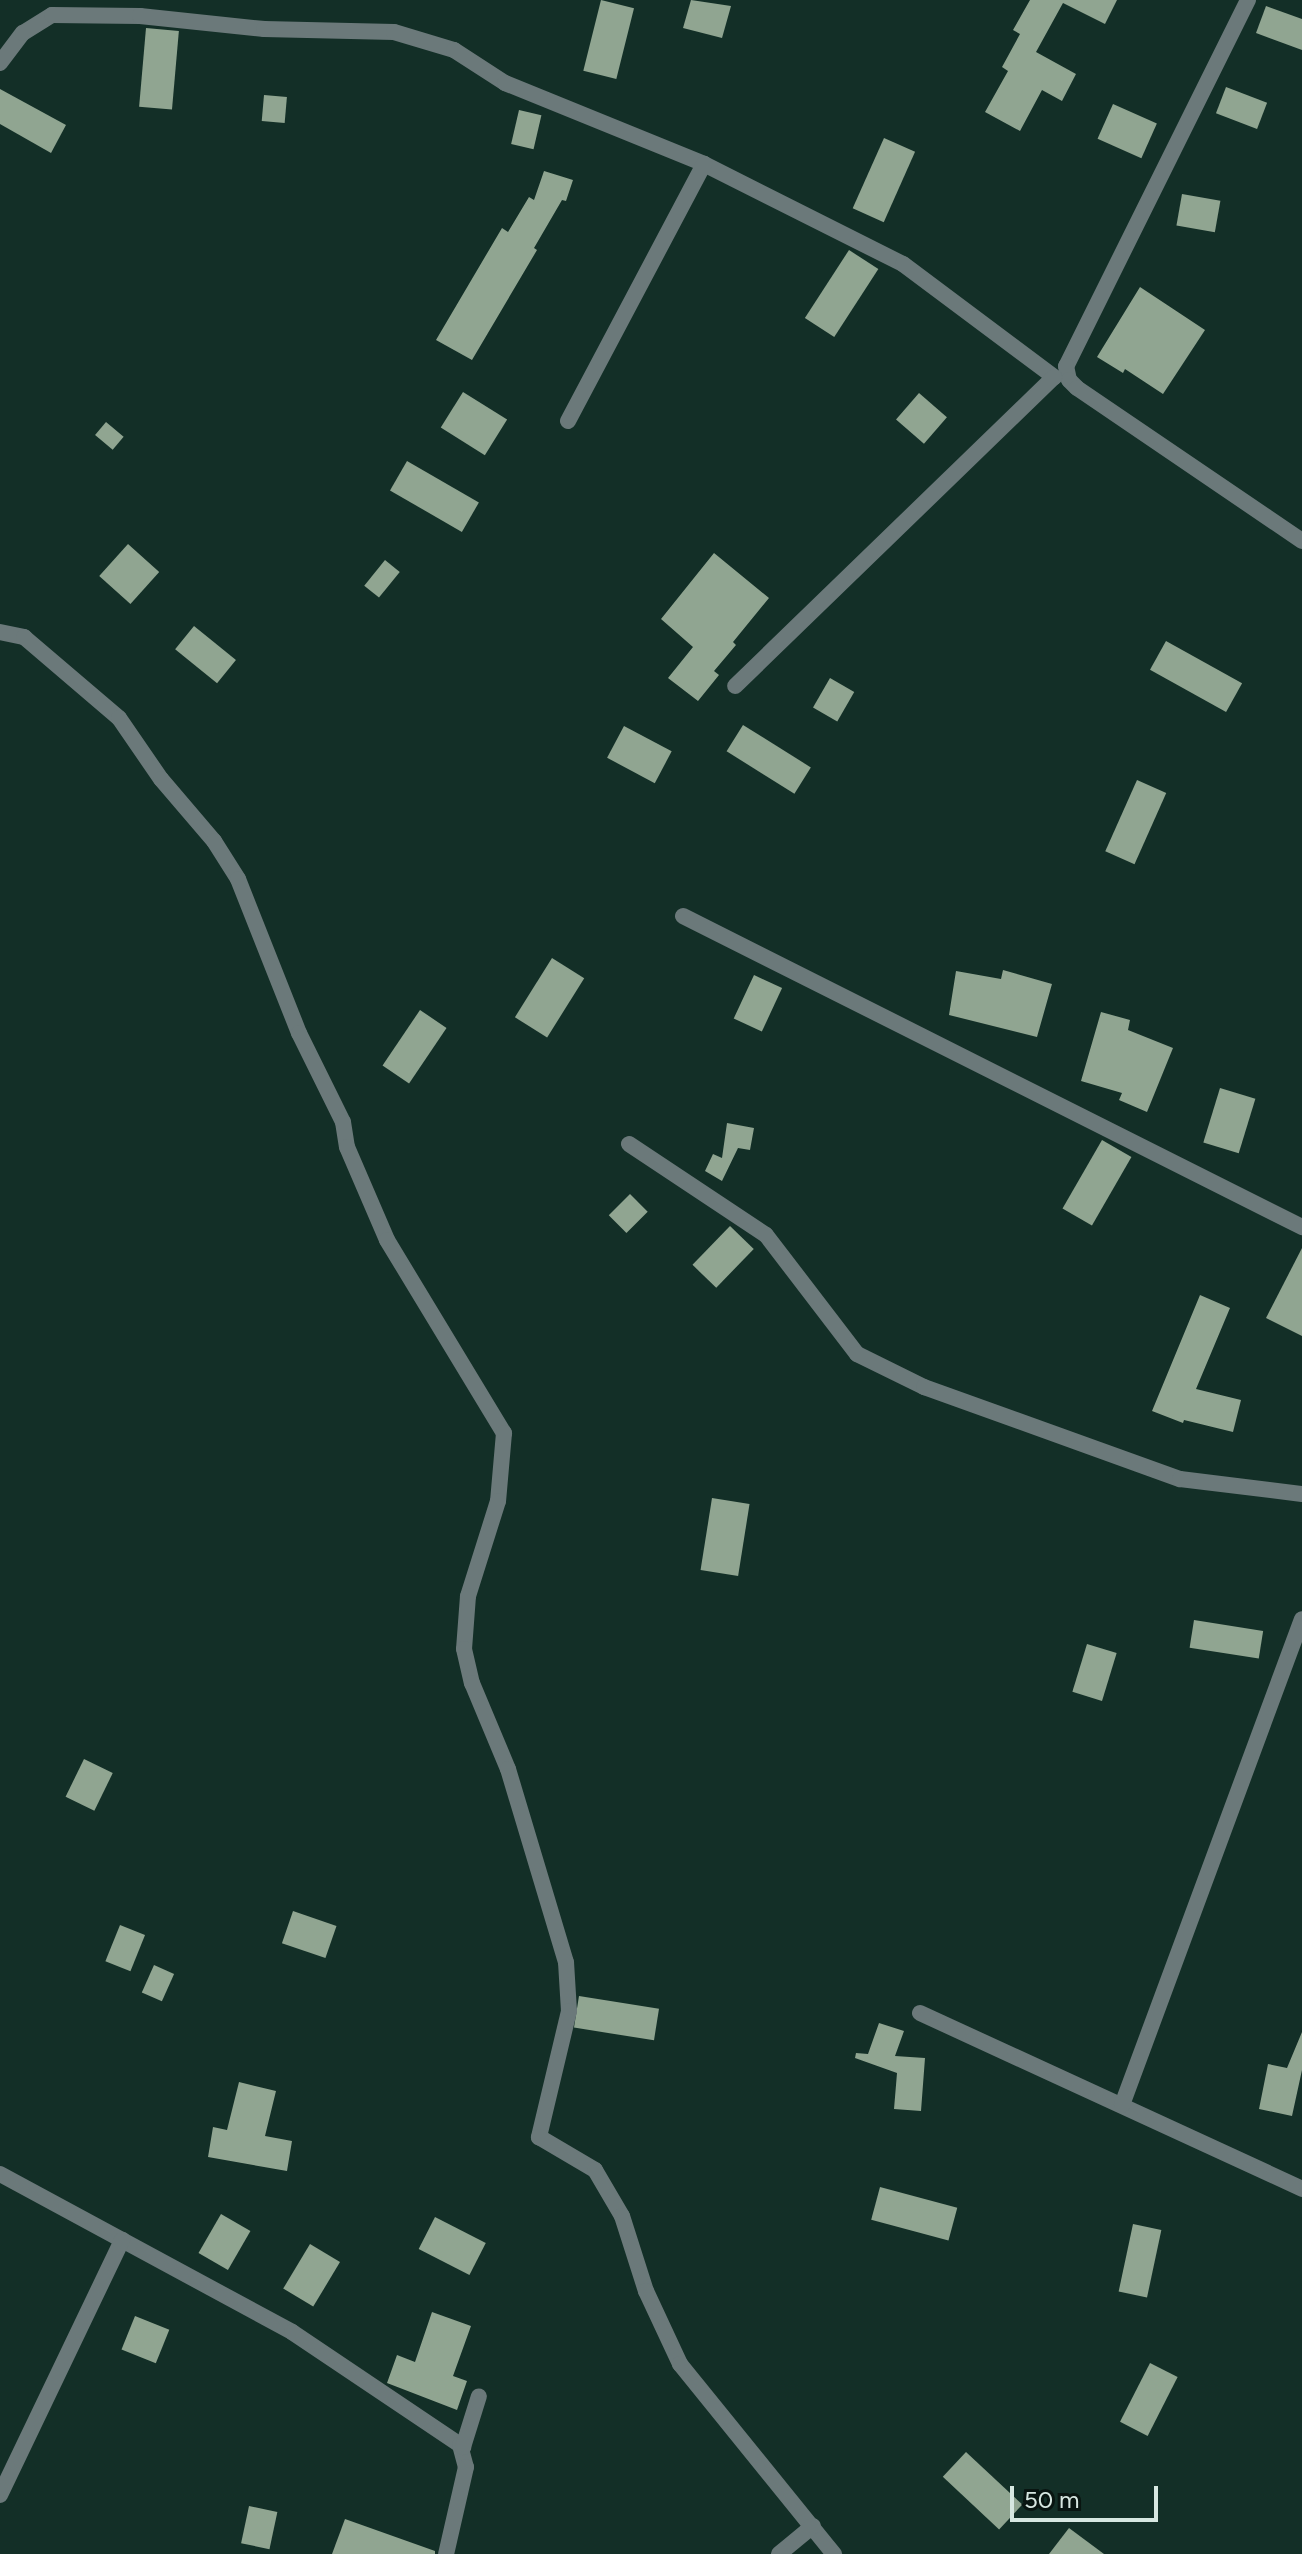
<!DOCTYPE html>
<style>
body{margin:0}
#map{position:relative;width:1302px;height:2554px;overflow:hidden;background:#132f27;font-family:Figtree,sans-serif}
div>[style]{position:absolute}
.building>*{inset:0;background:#90a591;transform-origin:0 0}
.street>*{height:16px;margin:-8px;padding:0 8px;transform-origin:8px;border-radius:8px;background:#6b797a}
span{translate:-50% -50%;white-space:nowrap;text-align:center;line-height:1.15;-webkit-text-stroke:8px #091511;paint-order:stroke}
.scale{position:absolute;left:1010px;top:2486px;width:148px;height:36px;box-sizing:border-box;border:4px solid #d7e7e1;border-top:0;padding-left:10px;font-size:24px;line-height:28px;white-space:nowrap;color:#d7e7e1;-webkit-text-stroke:6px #091511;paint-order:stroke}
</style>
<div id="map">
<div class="building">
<div style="left:601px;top:0;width:34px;height:73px;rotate:14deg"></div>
<div style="clip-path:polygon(691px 0,731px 6px,722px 38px,683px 28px)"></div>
<div style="clip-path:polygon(1030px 0,1117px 0,1105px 24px,1063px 3px,1036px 52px,1076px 74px,1062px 101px,1042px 90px,1020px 131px,985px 112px,1008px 71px,1002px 67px,1020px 34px,1013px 30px)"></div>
<div style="clip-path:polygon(1266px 6px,1302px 19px,1302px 50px,1256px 33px)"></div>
<div style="left:146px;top:28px;width:33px;height:79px;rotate:5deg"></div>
<div style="left:1226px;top:87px;width:44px;height:28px;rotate:21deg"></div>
<div style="clip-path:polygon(0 89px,66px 125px,51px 153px,0 124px)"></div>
<div style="left:264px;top:95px;width:23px;height:26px;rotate:5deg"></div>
<div style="left:1113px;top:104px;width:48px;height:38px;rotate:24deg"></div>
<div style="left:519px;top:110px;width:23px;height:35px;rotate:13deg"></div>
<div style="left:884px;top:138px;width:34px;height:77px;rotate:24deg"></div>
<div style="clip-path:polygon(544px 171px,573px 180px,566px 201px,562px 200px,534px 248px,537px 250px,472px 360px,436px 340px,502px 228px,508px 232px,529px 197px,534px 200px)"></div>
<div style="left:1182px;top:194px;width:39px;height:32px;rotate:10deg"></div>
<div style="left:849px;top:250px;width:35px;height:81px;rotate:33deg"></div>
<div style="clip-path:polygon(1140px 287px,1205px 330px,1163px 394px,1125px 369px,1123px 373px,1097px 357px)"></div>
<div style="left:463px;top:392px;width:52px;height:42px;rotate:32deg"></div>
<div style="left:919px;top:393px;width:37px;height:35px;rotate:41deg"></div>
<div style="left:106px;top:422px;width:23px;height:17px;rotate:40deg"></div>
<div style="left:407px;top:461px;width:83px;height:34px;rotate:30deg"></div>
<div style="left:128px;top:544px;width:42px;height:43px;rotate:42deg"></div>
<div style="clip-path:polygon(714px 553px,769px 598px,733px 642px,736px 645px,714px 671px,719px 675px,698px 701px,668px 678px,693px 647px,661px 619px)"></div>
<div style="left:385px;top:560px;width:19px;height:33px;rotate:39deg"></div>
<div style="left:194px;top:626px;width:54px;height:30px;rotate:39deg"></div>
<div style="left:1166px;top:641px;width:87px;height:33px;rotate:29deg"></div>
<div style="left:830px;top:678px;width:28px;height:34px;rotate:30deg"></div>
<div style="left:743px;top:725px;width:80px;height:31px;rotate:32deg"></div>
<div style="left:624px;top:726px;width:54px;height:36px;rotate:28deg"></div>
<div style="left:1137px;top:780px;width:32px;height:78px;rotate:24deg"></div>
<div style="left:552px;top:958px;width:38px;height:70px;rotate:32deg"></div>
<div style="clip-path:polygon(1003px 970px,1052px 984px,1037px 1037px,949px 1015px,956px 971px,1001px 979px)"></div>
<div style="left:754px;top:975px;width:31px;height:48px;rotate:25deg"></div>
<div style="left:420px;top:1010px;width:32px;height:67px;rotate:34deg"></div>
<div style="clip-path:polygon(1101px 1012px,1130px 1020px,1128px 1030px,1173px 1048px,1147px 1112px,1119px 1100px,1122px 1093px,1081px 1081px)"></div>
<div style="left:1220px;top:1088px;width:37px;height:57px;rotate:17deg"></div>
<div style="clip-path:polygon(727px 1123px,754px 1128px,750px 1150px,738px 1148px,722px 1181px,705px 1171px,713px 1154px,722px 1158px)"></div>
<div style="left:1102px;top:1140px;width:34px;height:79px;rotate:30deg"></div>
<div style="left:630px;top:1194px;width:25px;height:30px;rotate:45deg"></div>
<div style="left:730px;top:1226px;width:33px;height:54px;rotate:44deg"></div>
<div style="clip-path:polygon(1302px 1248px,1302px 1336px,1266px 1318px)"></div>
<div style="clip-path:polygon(1200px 1295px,1230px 1308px,1196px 1389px,1241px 1400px,1233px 1432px,1184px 1420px,1183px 1423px,1152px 1411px)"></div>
<div style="left:712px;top:1498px;width:38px;height:73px;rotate:9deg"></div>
<div style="left:1194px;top:1620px;width:70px;height:28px;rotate:9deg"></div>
<div style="left:1087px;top:1644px;width:31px;height:50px;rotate:17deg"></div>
<div style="left:84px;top:1759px;width:32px;height:42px;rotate:26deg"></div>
<div style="left:293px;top:1911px;width:46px;height:34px;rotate:19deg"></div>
<div style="left:120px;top:1925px;width:27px;height:39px;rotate:22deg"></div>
<div style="left:154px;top:1965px;width:22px;height:30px;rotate:24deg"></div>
<div style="left:579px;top:1996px;width:81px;height:32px;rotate:9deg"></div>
<div style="clip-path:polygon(879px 2023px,904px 2031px,895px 2056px,925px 2058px,921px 2111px,894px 2109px,897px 2073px,855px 2058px,856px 2053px,868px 2054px)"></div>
<div style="clip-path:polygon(1302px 2032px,1302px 2070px,1292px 2116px,1259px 2109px,1268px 2064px,1287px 2068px)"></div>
<div style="clip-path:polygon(239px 2082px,276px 2091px,265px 2136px,292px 2141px,287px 2171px,208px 2157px,213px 2127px,227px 2130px)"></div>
<div style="left:880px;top:2187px;width:80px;height:34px;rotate:15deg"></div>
<div style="left:221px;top:2214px;width:34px;height:45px;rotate:30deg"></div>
<div style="left:435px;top:2217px;width:57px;height:36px;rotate:27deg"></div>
<div style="left:1133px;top:2224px;width:29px;height:69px;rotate:12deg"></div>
<div style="left:310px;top:2244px;width:35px;height:52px;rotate:31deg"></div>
<div style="clip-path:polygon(432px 2312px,471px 2326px,453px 2376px,467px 2381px,457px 2410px,387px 2383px,397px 2355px,415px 2362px)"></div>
<div style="left:135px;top:2316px;width:37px;height:36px;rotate:22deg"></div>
<div style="left:1150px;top:2363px;width:31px;height:66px;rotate:27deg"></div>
<div style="left:966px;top:2452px;width:77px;height:34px;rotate:43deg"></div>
<div style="left:249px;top:2506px;width:29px;height:38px;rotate:12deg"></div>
<div style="clip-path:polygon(345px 2519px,435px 2551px,435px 2554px,332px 2554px)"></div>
<div style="clip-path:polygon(1069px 2528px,1104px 2554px,1049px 2554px)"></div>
</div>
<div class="street">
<div style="left:1248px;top:0;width:409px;rotate:116.4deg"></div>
<div style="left:1066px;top:366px;width:14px;rotate:78deg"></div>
<div style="left:1069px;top:380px;width:11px;rotate:45deg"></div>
<div style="left:1077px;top:388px;width:272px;rotate:34.2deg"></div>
<div style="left:0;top:63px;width:38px;rotate:-53deg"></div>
<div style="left:23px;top:33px;width:34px;rotate:-32deg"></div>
<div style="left:52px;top:15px;width:88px;rotate:0.7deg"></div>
<div style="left:140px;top:16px;width:125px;rotate:6deg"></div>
<div style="left:264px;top:29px;width:130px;rotate:1.3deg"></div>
<div style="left:394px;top:32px;width:63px;rotate:16.7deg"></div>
<div style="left:454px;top:50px;width:61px;rotate:32.9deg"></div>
<div style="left:505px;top:83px;width:215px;rotate:22.1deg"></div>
<div style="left:704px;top:164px;width:223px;rotate:26.7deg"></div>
<div style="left:903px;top:264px;width:189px;rotate:36.8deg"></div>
<div style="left:1054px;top:377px;width:444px;rotate:135.9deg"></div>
<div style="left:568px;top:421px;width:291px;rotate:-62.1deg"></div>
<div style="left:0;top:632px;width:25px;rotate:12deg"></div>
<div style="left:24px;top:637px;width:125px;rotate:40.5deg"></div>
<div style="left:119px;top:718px;width:74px;rotate:55.5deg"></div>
<div style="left:161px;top:779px;width:82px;rotate:49.5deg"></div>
<div style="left:214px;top:841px;width:45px;rotate:57.7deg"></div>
<div style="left:238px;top:879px;width:166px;rotate:68.4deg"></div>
<div style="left:299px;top:1033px;width:99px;rotate:63.7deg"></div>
<div style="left:343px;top:1122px;width:25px;rotate:81deg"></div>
<div style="left:347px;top:1147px;width:101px;rotate:66.7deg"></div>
<div style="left:387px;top:1240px;width:226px;rotate:58.8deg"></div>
<div style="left:504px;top:1433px;width:68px;rotate:95deg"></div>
<div style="left:498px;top:1501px;width:100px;rotate:107.5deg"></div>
<div style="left:468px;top:1596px;width:53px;rotate:94.3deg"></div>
<div style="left:464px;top:1649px;width:35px;rotate:77deg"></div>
<div style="left:472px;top:1683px;width:93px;rotate:67.3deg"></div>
<div style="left:508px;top:1769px;width:202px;rotate:73.3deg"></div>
<div style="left:566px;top:1962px;width:49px;rotate:86.5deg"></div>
<div style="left:569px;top:2011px;width:130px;rotate:103.4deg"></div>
<div style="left:539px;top:2137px;width:65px;rotate:30.5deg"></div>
<div style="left:595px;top:2170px;width:53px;rotate:59.6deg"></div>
<div style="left:622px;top:2216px;width:79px;rotate:72.3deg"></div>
<div style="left:646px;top:2291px;width:81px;rotate:65deg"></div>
<div style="left:680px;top:2364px;width:245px;rotate:51deg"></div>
<div style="left:683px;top:916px;width:693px;rotate:26.68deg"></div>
<div style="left:629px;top:1144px;width:164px;rotate:33.6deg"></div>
<div style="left:766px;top:1235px;width:150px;rotate:52.6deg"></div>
<div style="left:857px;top:1354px;width:75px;rotate:26.2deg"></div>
<div style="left:924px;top:1387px;width:272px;rotate:19.8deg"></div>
<div style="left:1180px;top:1479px;width:123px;rotate:7deg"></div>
<div style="left:920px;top:2013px;width:421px;rotate:24.7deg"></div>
<div style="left:1122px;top:2105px;width:518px;rotate:-69.68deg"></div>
<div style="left:0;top:2174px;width:332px;rotate:28.4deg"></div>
<div style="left:292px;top:2332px;width:202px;rotate:33.9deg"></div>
<div style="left:460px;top:2445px;width:23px;rotate:75deg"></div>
<div style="left:466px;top:2467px;width:89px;rotate:102.9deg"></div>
<div style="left:460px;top:2445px;width:4px;rotate:34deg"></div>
<div style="left:463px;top:2447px;width:53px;rotate:-72.6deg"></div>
<div style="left:0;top:2495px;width:283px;rotate:-64.4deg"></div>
<div style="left:779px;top:2554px;width:44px;rotate:-39.5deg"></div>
</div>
<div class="scale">50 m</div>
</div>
